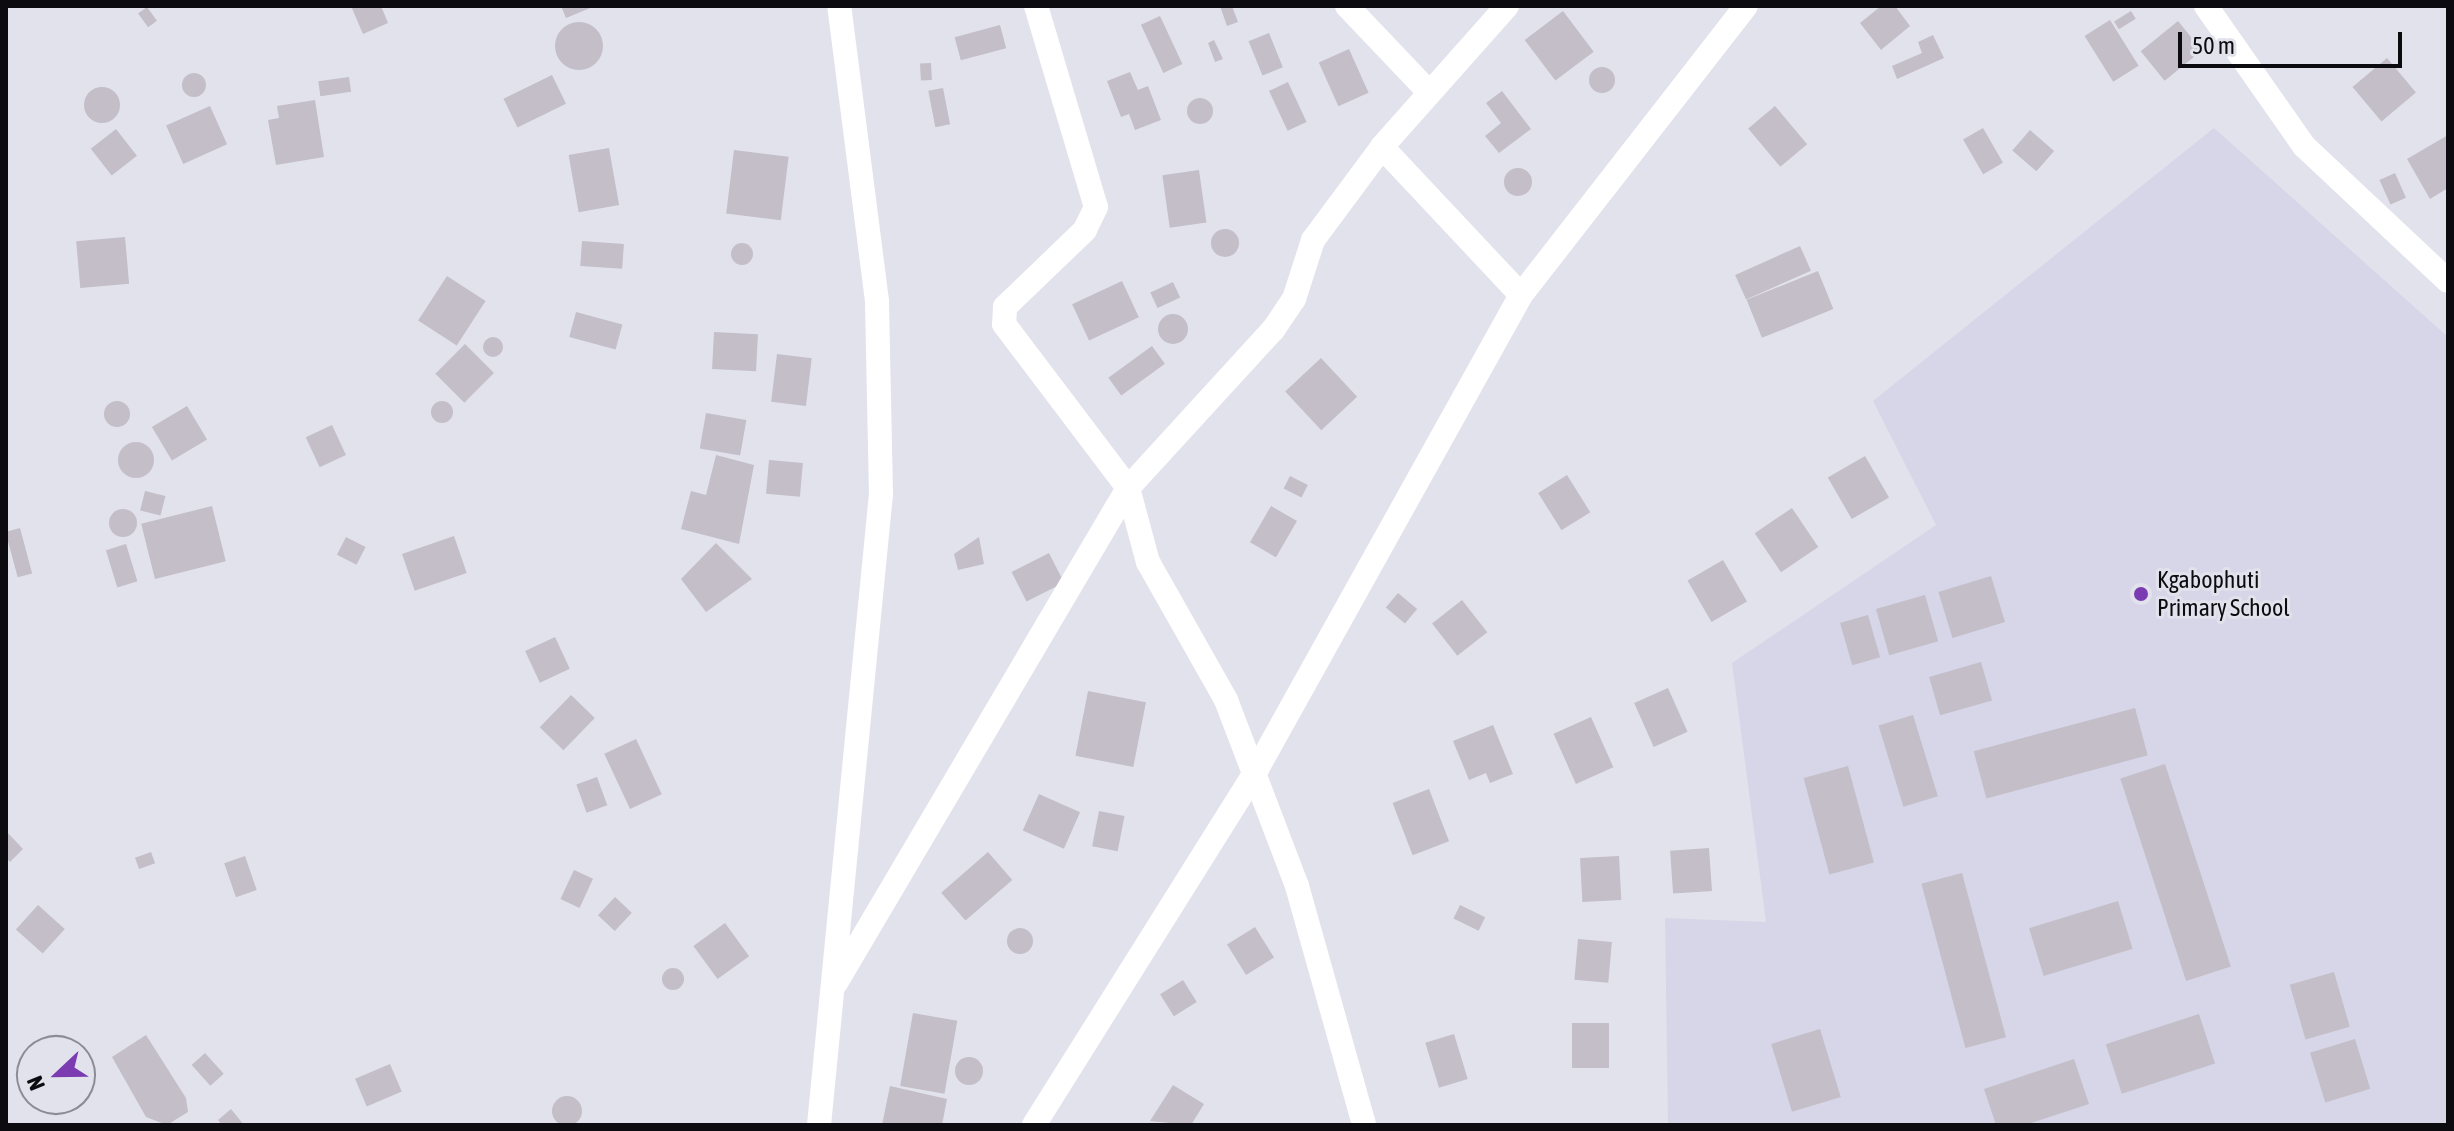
<!DOCTYPE html>
<style>
body{margin:0}
#map{position:relative;width:2454px;height:1131px;overflow:hidden;background:#e2e2ed;font-family:"Asap Condensed",sans-serif}
div>[style]{position:absolute}
.built>*{inset:0;background:#d6d6e8}
.building>*{inset:0;background:#c3bec8;transform-origin:0 0}
.round{border-radius:50%}
.minor>*{height:24px;margin:-12px;padding:0 12px;transform-origin:12px;border-radius:12px;background:#fff}
.dots>*{width:22px;height:22px;translate:-50% -50%;box-sizing:border-box;border:4px solid #e2e2ed;border-radius:50%}
span{translate:-50% -50%;white-space:nowrap;text-align:center;line-height:1.15;-webkit-text-stroke:6px #e2e2ed;paint-order:stroke}
.poi-label{font-size:24px;color:#0c0c10}
.left{translate:0 -50%;text-align:left}
.frame{position:absolute;inset:0;border:8px solid #0c0c10;pointer-events:none}
.north{position:absolute;left:16px;top:1035px;width:80px;height:80px;box-sizing:border-box;background:#e2e2ed;border:2px solid #8c8c95;border-radius:50%;rotate:248deg;font-size:22px;font-weight:700;line-height:32px;text-align:center;color:#0c0c10}
.north::after{content:'';display:block;margin:auto;width:28px;height:36px;background:#7b3cb1;clip-path:polygon(50% 0,100% 100%,50% 72%,0 100%)}
.scale{position:absolute;left:2178px;top:32px;width:224px;height:36px;box-sizing:border-box;border:4px solid #0c0c10;border-top:0;padding-left:10px;font-size:24px;line-height:28px;white-space:nowrap;color:#0c0c10;-webkit-text-stroke:6px #e2e2ed;paint-order:stroke}
</style>
<div id="map">
<div class="built">
<div style="clip-path:polygon(2214px 128px,2448px 337px,2448px 1125px,1668px 1125px,1665px 918px,1766px 922px,1732px 663px,1936px 525px,1873px 401px)"></div>
</div>
<div class="building">
<div style="clip-path:polygon(351px 6px,381px 6px,388px 23px,363px 34px)"></div>
<div style="clip-path:polygon(561px 6px,595px 6px,566px 18px)"></div>
<div style="clip-path:polygon(1220px 6px,1232px 6px,1238px 22px,1227px 26px)"></div>
<div style="clip-path:polygon(1881px 6px,1895px 6px,1910px 26px,1881px 50px,1860px 23px)"></div>
<div style="left:147px;top:7px;width:17px;height:11px;rotate:54deg"></div>
<div style="left:1563px;top:11px;width:51px;height:48px;rotate:53deg"></div>
<div style="left:2131px;top:11px;width:9px;height:20px;rotate:58deg"></div>
<div style="left:1160px;top:16px;width:53px;height:21px;rotate:65deg"></div>
<div style="left:2110px;top:20px;width:54px;height:30px;rotate:58deg"></div>
<div style="left:2178px;top:21px;width:38px;height:48px;rotate:51deg"></div>
<div class="round" style="left:555px;top:22px;width:48px;height:48px"></div>
<div style="left:1000px;top:25px;width:24px;height:47px;rotate:75deg"></div>
<div style="left:1269px;top:33px;width:37px;height:22px;rotate:68deg"></div>
<div style="clip-path:polygon(1933px 35px,1944px 58px,1897px 79px,1892px 66px,1922px 53px,1918px 42px)"></div>
<div style="clip-path:polygon(1214px 40px,1223px 59px,1215px 62px,1208px 43px)"></div>
<div style="left:1349px;top:49px;width:48px;height:33px;rotate:66deg"></div>
<div style="left:2387px;top:58px;width:45px;height:45px;rotate:50deg"></div>
<div style="left:931px;top:63px;width:17px;height:11px;rotate:87deg"></div>
<div class="round" style="left:1589px;top:67px;width:26px;height:26px"></div>
<div style="clip-path:polygon(1130px 72px,1138px 90px,1148px 86px,1161px 120px,1135px 130px,1129px 114px,1121px 117px,1107px 81px)"></div>
<div class="round" style="left:182px;top:73px;width:24px;height:24px"></div>
<div style="left:552px;top:75px;width:32px;height:54px;rotate:64deg"></div>
<div style="left:349px;top:77px;width:15px;height:31px;rotate:82deg"></div>
<div style="left:1288px;top:82px;width:44px;height:21px;rotate:65deg"></div>
<div class="round" style="left:84px;top:87px;width:36px;height:36px"></div>
<div style="left:943px;top:88px;width:37px;height:15px;rotate:79deg"></div>
<div style="clip-path:polygon(1502px 91px,1531px 129px,1499px 153px,1485px 136px,1501px 123px,1486px 103px)"></div>
<div class="round" style="left:1187px;top:98px;width:26px;height:26px"></div>
<div style="clip-path:polygon(315px 100px,324px 157px,276px 165px,268px 120px,279px 118px,277px 106px)"></div>
<div style="left:210px;top:106px;width:42px;height:48px;rotate:66deg"></div>
<div style="left:1775px;top:106px;width:50px;height:35px;rotate:50deg"></div>
<div style="left:1983px;top:128px;width:40px;height:23px;rotate:60deg"></div>
<div style="left:116px;top:129px;width:34px;height:32px;rotate:52deg"></div>
<div style="left:2030px;top:130px;width:32px;height:27px;rotate:41deg"></div>
<div style="clip-path:polygon(2448px 135px,2448px 188px,2430px 199px,2407px 159px)"></div>
<div style="left:609px;top:148px;width:58px;height:41px;rotate:80deg"></div>
<div style="left:734px;top:150px;width:55px;height:64px;rotate:7deg"></div>
<div class="round" style="left:1504px;top:168px;width:28px;height:28px"></div>
<div style="left:1199px;top:170px;width:53px;height:37px;rotate:82deg"></div>
<div style="left:2395px;top:173px;width:27px;height:17px;rotate:66deg"></div>
<div class="round" style="left:1211px;top:229px;width:28px;height:28px"></div>
<div style="left:125px;top:237px;width:47px;height:49px;rotate:85deg"></div>
<div style="left:582px;top:241px;width:42px;height:25px;rotate:4deg"></div>
<div class="round" style="left:731px;top:243px;width:22px;height:22px"></div>
<div style="left:1800px;top:246px;width:27px;height:71px;rotate:66deg"></div>
<div style="left:1818px;top:271px;width:41px;height:77px;rotate:68deg"></div>
<div style="left:447px;top:276px;width:46px;height:53px;rotate:33deg"></div>
<div style="left:1122px;top:281px;width:40px;height:55px;rotate:65deg"></div>
<div style="left:1173px;top:282px;width:17px;height:25px;rotate:65deg"></div>
<div style="left:576px;top:312px;width:48px;height:26px;rotate:15deg"></div>
<div class="round" style="left:1158px;top:314px;width:30px;height:30px"></div>
<div style="left:714px;top:332px;width:44px;height:37px;rotate:3deg"></div>
<div class="round" style="left:483px;top:337px;width:20px;height:20px"></div>
<div style="left:465px;top:344px;width:41px;height:42px;rotate:45deg"></div>
<div style="left:1152px;top:346px;width:22px;height:54px;rotate:54deg"></div>
<div style="left:777px;top:354px;width:35px;height:48px;rotate:7deg"></div>
<div style="left:1321px;top:358px;width:53px;height:49px;rotate:47deg"></div>
<div class="round" style="left:431px;top:401px;width:22px;height:22px"></div>
<div class="round" style="left:104px;top:401px;width:26px;height:26px"></div>
<div style="left:187px;top:406px;width:39px;height:41px;rotate:59deg"></div>
<div style="left:706px;top:413px;width:41px;height:36px;rotate:10deg"></div>
<div style="left:332px;top:425px;width:33px;height:29px;rotate:65deg"></div>
<div class="round" style="left:118px;top:442px;width:36px;height:36px"></div>
<div style="clip-path:polygon(716px 455px,754px 465px,739px 544px,681px 529px,691px 491px,706px 495px)"></div>
<div style="left:1865px;top:456px;width:48px;height:43px;rotate:60deg"></div>
<div style="left:769px;top:460px;width:34px;height:34px;rotate:5deg"></div>
<div style="left:1567px;top:475px;width:44px;height:34px;rotate:58deg"></div>
<div style="left:1290px;top:476px;width:20px;height:14px;rotate:27deg"></div>
<div style="left:145px;top:491px;width:21px;height:20px;rotate:14deg"></div>
<div style="left:212px;top:506px;width:57px;height:73px;rotate:76deg"></div>
<div style="left:1271px;top:506px;width:30px;height:42px;rotate:30deg"></div>
<div style="left:1792px;top:508px;width:47px;height:45px;rotate:56deg"></div>
<div class="round" style="left:109px;top:509px;width:28px;height:28px"></div>
<div style="left:20px;top:528px;width:47px;height:15px;rotate:75deg"></div>
<div style="left:454px;top:536px;width:39px;height:55px;rotate:71deg"></div>
<div style="left:346px;top:537px;width:22px;height:20px;rotate:27deg"></div>
<div style="clip-path:polygon(979px 537px,984px 564px,958px 570px,954px 554px)"></div>
<div style="clip-path:polygon(716px 543px,752px 579px,706px 612px,681px 579px)"></div>
<div style="left:126px;top:544px;width:39px;height:21px;rotate:73deg"></div>
<div style="left:1049px;top:553px;width:33px;height:42px;rotate:63deg"></div>
<div style="left:1723px;top:560px;width:48px;height:41px;rotate:60deg"></div>
<div style="left:1991px;top:576px;width:48px;height:55px;rotate:73deg"></div>
<div style="left:1398px;top:593px;width:25px;height:19px;rotate:40deg"></div>
<div style="left:1925px;top:595px;width:48px;height:51px;rotate:74deg"></div>
<div style="left:1462px;top:600px;width:41px;height:38px;rotate:52deg"></div>
<div style="left:1868px;top:615px;width:44px;height:29px;rotate:74deg"></div>
<div style="left:555px;top:637px;width:35px;height:33px;rotate:65deg"></div>
<div style="left:1981px;top:662px;width:40px;height:54px;rotate:74deg"></div>
<div style="left:1668px;top:688px;width:48px;height:37px;rotate:66deg"></div>
<div style="left:1088px;top:691px;width:59px;height:66px;rotate:11deg"></div>
<div style="left:571px;top:695px;width:33px;height:45px;rotate:44deg"></div>
<div style="left:2135px;top:708px;width:49px;height:167px;rotate:75deg"></div>
<div style="left:1913px;top:715px;width:85px;height:36px;rotate:73deg"></div>
<div style="left:1591px;top:717px;width:55px;height:41px;rotate:66deg"></div>
<div style="clip-path:polygon(1493px 725px,1513px 774px,1490px 783px,1486px 773px,1469px 780px,1453px 741px)"></div>
<div style="left:636px;top:739px;width:61px;height:35px;rotate:65deg"></div>
<div style="left:2165px;top:764px;width:213px;height:47px;rotate:72deg"></div>
<div style="left:1848px;top:766px;width:100px;height:46px;rotate:75deg"></div>
<div style="left:597px;top:777px;width:30px;height:22px;rotate:70deg"></div>
<div style="left:1429px;top:789px;width:56px;height:39px;rotate:69deg"></div>
<div style="left:1039px;top:794px;width:45px;height:40px;rotate:24deg"></div>
<div style="left:1099px;top:811px;width:26px;height:36px;rotate:11deg"></div>
<div style="clip-path:polygon(6px 831px,23px 849px,10px 862px,6px 858px)"></div>
<div style="left:1709px;top:848px;width:43px;height:39px;rotate:86deg"></div>
<div style="left:151px;top:852px;width:12px;height:17px;rotate:70deg"></div>
<div style="left:988px;top:852px;width:37px;height:62px;rotate:49deg"></div>
<div style="left:245px;top:856px;width:36px;height:22px;rotate:71deg"></div>
<div style="left:1619px;top:856px;width:44px;height:39px;rotate:87deg"></div>
<div style="left:574px;top:870px;width:21px;height:32px;rotate:25deg"></div>
<div style="left:1962px;top:873px;width:170px;height:42px;rotate:75deg"></div>
<div style="left:615px;top:897px;width:23px;height:25px;rotate:43deg"></div>
<div style="left:2118px;top:901px;width:50px;height:93px;rotate:73deg"></div>
<div style="left:38px;top:905px;width:36px;height:33px;rotate:42deg"></div>
<div style="left:1460px;top:905px;width:28px;height:15px;rotate:26deg"></div>
<div style="left:725px;top:923px;width:41px;height:39px;rotate:54deg"></div>
<div style="left:1255px;top:927px;width:36px;height:33px;rotate:58deg"></div>
<div class="round" style="left:1007px;top:928px;width:26px;height:26px"></div>
<div style="left:1578px;top:939px;width:34px;height:41px;rotate:5deg"></div>
<div class="round" style="left:662px;top:968px;width:22px;height:22px"></div>
<div style="left:2334px;top:972px;width:57px;height:46px;rotate:74deg"></div>
<div style="left:1183px;top:980px;width:26px;height:27px;rotate:58deg"></div>
<div style="left:913px;top:1013px;width:45px;height:74px;rotate:10deg"></div>
<div style="left:2199px;top:1014px;width:52px;height:98px;rotate:72deg"></div>
<div style="left:1609px;top:1023px;width:45px;height:37px;rotate:90deg"></div>
<div style="left:1820px;top:1029px;width:71px;height:51px;rotate:73deg"></div>
<div style="left:1454px;top:1034px;width:47px;height:30px;rotate:73deg"></div>
<div style="clip-path:polygon(146px 1035px,186px 1098px,188px 1112px,167px 1125px,146px 1117px,112px 1057px)"></div>
<div style="left:2355px;top:1039px;width:52px;height:47px;rotate:73deg"></div>
<div style="left:205px;top:1053px;width:28px;height:18px;rotate:48deg"></div>
<div class="round" style="left:955px;top:1057px;width:28px;height:28px"></div>
<div style="clip-path:polygon(2074px 1059px,2089px 1104px,2025px 1125px,1996px 1125px,1984px 1089px)"></div>
<div style="left:390px;top:1064px;width:30px;height:38px;rotate:67deg"></div>
<div style="clip-path:polygon(1173px 1085px,1204px 1104px,1191px 1125px,1150px 1121px)"></div>
<div style="clip-path:polygon(890px 1086px,947px 1099px,942px 1125px,882px 1125px)"></div>
<div class="round" style="left:552px;top:1096px;width:30px;height:30px"></div>
<div style="clip-path:polygon(231px 1109px,244px 1125px,222px 1125px,218px 1120px)"></div>
</div>
<div class="minor">
<div style="left:1036px;top:6px;width:210px;rotate:73.4deg"></div>
<div style="left:1096px;top:207px;width:25px;rotate:116deg"></div>
<div style="left:1085px;top:230px;width:111px;rotate:136.1deg"></div>
<div style="left:1005px;top:307px;width:17px;rotate:93deg"></div>
<div style="left:1004px;top:324px;width:206px;rotate:52.9deg"></div>
<div style="left:1128px;top:488px;width:77px;rotate:74.9deg"></div>
<div style="left:1148px;top:562px;width:159px;rotate:60.5deg"></div>
<div style="left:1226px;top:700px;width:199px;rotate:69.1deg"></div>
<div style="left:1297px;top:886px;width:248px;rotate:74.3deg"></div>
<div style="left:1347px;top:6px;width:117px;rotate:46.4deg"></div>
<div style="left:1507px;top:6px;width:188px;rotate:131.6deg"></div>
<div style="left:1382px;top:147px;width:203px;rotate:46.8deg"></div>
<div style="left:2206px;top:6px;width:171px;rotate:55deg"></div>
<div style="left:2304px;top:146px;width:197px;rotate:43.2deg"></div>
<div style="left:836px;top:983px;width:575px;rotate:-59.46deg"></div>
<div style="left:1128px;top:488px;width:214px;rotate:-47.5deg"></div>
<div style="left:1273px;top:330px;width:37px;rotate:-56deg"></div>
<div style="left:1294px;top:299px;width:62px;rotate:-72.1deg"></div>
<div style="left:1313px;top:240px;width:116px;rotate:-53.4deg"></div>
<div style="left:819px;top:1125px;width:634px;rotate:-84.39deg"></div>
<div style="left:881px;top:494px;width:193px;rotate:-91.2deg"></div>
<div style="left:877px;top:301px;width:297px;rotate:-97.3deg"></div>
<div style="left:1034px;top:1125px;width:420px;rotate:-57.9deg"></div>
<div style="left:1257px;top:769px;width:543px;rotate:-60.88deg"></div>
<div style="left:1521px;top:295px;width:366px;rotate:-52.1deg"></div>
</div>
<div class="dots">
<div style="left:2141px;top:594px;background:#7b3cb1"></div>
</div>
<div class="poi-label">
<span class="left" style="left:2157px;top:594px">Kgabophuti<br>Primary School</span>
</div>
<div class="frame"></div>
<div class="north">N</div>
<div class="scale">50 m</div>
</div>
